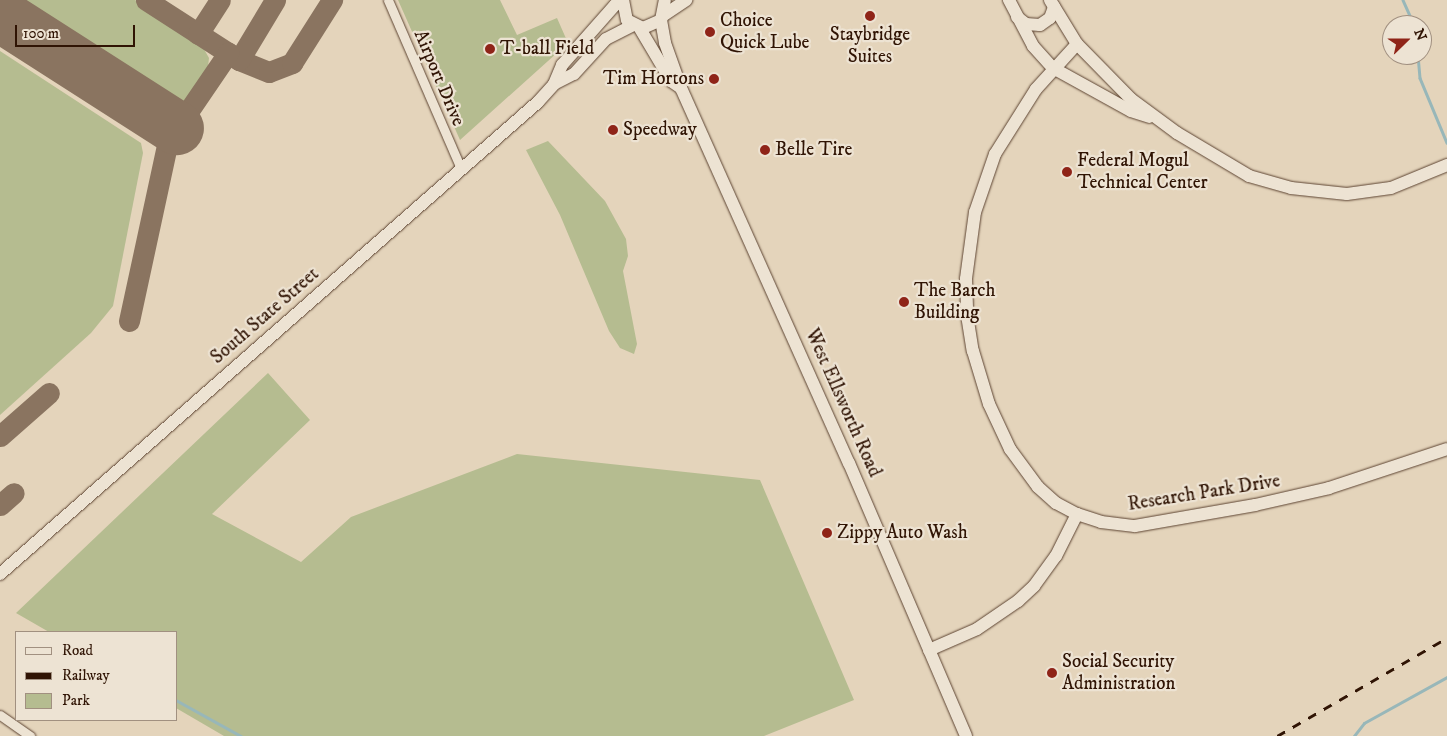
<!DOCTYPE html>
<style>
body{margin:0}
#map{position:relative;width:1447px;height:736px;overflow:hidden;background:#e4d4bb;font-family:"IM FELL DW Pica",serif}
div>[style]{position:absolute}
.green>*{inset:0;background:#b5bc90}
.stream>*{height:2.5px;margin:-1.25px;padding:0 1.25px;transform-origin:1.25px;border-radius:1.25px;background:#98b7b9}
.taxiway>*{height:21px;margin:-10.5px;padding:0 10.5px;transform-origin:10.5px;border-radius:10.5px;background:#8a7460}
.runway>*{height:54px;margin:-27px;padding:0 27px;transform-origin:27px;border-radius:27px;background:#8a7460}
.roads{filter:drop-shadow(0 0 1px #5d4432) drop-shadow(0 0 1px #5d4432)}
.street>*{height:9px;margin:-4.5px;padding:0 4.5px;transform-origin:4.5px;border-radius:4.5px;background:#ede3d3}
.secondary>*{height:12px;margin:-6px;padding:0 6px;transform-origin:6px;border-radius:6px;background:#ede3d3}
.rail>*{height:2.5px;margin-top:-1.25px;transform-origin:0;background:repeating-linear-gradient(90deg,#301404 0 9px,transparent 0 18px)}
.dots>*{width:14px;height:14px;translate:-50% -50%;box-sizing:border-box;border:2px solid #ede3d3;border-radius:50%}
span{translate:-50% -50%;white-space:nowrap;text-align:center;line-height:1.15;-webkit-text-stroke:4.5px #ede3d3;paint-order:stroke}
.poi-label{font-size:19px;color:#301404}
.left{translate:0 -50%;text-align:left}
.right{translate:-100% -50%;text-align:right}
.street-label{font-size:19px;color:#301404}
.legend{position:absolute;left:15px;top:631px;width:162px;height:90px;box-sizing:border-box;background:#ede3d3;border:1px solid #a19080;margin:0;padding:6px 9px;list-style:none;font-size:15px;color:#301404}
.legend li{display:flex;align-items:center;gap:10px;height:25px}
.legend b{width:25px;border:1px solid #a19080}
.north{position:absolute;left:1382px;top:15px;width:50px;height:50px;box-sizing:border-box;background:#ede3d3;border:1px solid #a19080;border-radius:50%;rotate:68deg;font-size:14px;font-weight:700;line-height:20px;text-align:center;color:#301404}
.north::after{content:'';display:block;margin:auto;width:18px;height:22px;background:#8f2418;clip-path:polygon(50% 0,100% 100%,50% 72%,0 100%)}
.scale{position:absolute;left:15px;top:25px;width:120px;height:22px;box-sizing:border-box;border:2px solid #301404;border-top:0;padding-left:6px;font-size:15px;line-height:18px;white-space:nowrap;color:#301404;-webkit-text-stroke:4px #ede3d3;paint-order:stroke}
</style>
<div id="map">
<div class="green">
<div style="clip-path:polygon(9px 0,135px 0,200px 42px,209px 58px,207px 76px,191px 101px,175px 105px)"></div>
<div style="clip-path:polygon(398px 0,500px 0,517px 35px,557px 18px,568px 43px,460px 140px)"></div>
<div style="clip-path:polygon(0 51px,141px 143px,143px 153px,113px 306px,91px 333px,0 415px)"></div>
<div style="clip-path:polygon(548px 141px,605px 201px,626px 239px,628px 256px,623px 271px,637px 344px,634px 354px,620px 348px,609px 331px,560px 215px,526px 150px)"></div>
<div style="clip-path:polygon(268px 373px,310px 420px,212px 514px,301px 562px,351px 517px,517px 454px,760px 480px,854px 700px,764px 736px,224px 736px,176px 708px,176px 632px,49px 632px,16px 613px)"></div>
</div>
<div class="stream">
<div style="left:1403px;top:0;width:27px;rotate:66deg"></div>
<div style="left:1418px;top:55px;width:23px;rotate:85deg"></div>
<div style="left:1420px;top:78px;width:70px;rotate:67.4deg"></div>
<div style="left:176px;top:700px;width:74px;rotate:29deg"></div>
<div style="left:1354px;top:736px;width:16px;rotate:-52deg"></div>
<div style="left:1364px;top:723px;width:95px;rotate:-29deg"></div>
</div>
<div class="taxiway">
<div style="left:146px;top:0;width:111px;rotate:32.8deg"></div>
<div style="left:239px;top:60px;width:32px;rotate:22deg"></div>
<div style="left:269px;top:72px;width:25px;rotate:-21deg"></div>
<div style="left:292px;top:63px;width:75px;rotate:-57.6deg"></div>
<div style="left:198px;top:34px;width:40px;rotate:-57.1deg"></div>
<div style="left:239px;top:60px;width:70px;rotate:-59deg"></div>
<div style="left:129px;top:321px;width:184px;rotate:-77.8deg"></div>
<div style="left:168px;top:141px;width:107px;rotate:-55.7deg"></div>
<div style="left:0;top:436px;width:65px;rotate:-41.3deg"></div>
<div style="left:0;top:505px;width:18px;rotate:-41deg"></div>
</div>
<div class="runway">
<div style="left:0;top:15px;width:210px;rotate:32.6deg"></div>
</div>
<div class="roads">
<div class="street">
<div style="left:388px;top:0;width:184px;rotate:66.6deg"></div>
<div style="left:0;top:715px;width:37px;rotate:35deg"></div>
</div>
<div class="secondary">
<div style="left:623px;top:0;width:20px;rotate:79deg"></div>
<div style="left:627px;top:20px;width:18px;rotate:27deg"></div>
<div style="left:643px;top:28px;width:20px;rotate:-24deg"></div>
<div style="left:661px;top:20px;width:20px;rotate:-79deg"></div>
<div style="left:1009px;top:0;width:52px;rotate:62.4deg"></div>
<div style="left:1033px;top:46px;width:30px;rotate:48deg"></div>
<div style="left:1053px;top:68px;width:89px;rotate:28.9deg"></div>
<div style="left:1131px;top:111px;width:19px;rotate:18deg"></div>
<div style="left:1050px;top:0;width:52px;rotate:58.5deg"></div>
<div style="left:1077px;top:44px;width:77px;rotate:45.5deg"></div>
<div style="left:1131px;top:99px;width:57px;rotate:36.5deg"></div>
<div style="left:1177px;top:133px;width:84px;rotate:30.8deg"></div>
<div style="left:1249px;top:176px;width:44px;rotate:15.9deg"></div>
<div style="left:1291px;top:188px;width:56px;rotate:6.1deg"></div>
<div style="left:1347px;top:194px;width:44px;rotate:-7.8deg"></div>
<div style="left:1391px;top:188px;width:61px;rotate:-22.3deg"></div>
<div style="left:664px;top:15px;width:27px;rotate:-34deg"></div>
<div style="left:1017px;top:17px;width:11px;rotate:38deg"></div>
<div style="left:1026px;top:24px;width:14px;rotate:4deg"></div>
<div style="left:1040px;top:25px;width:12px;rotate:-35deg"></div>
<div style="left:1050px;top:18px;width:12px;rotate:-70deg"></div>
<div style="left:661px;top:20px;width:23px;rotate:80deg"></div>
<div style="left:665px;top:43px;width:48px;rotate:70.4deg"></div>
<div style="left:681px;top:88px;width:411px;rotate:65.9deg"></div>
<div style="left:849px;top:463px;width:297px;rotate:66.8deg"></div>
<div style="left:639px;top:27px;width:63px;rotate:59.3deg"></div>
<div style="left:671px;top:81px;width:12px;rotate:35deg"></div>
<div style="left:1077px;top:44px;width:61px;rotate:132.3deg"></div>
<div style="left:1036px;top:89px;width:77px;rotate:122.2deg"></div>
<div style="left:995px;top:154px;width:61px;rotate:109deg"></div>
<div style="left:975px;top:212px;width:68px;rotate:97.7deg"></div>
<div style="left:966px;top:279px;width:36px;rotate:88deg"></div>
<div style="left:967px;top:315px;width:36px;rotate:81deg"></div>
<div style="left:973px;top:351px;width:55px;rotate:73.2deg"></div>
<div style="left:989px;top:404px;width:50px;rotate:65deg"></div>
<div style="left:1010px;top:449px;width:47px;rotate:53.6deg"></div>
<div style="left:1038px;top:487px;width:24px;rotate:42deg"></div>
<div style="left:1056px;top:503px;width:24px;rotate:28deg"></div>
<div style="left:1077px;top:514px;width:25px;rotate:18deg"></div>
<div style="left:1101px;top:522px;width:34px;rotate:7deg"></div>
<div style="left:1135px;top:526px;width:122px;rotate:-9.9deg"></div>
<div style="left:1255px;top:505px;width:76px;rotate:-12.9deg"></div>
<div style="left:1329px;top:488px;width:124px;rotate:-18.3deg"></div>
<div style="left:554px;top:84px;width:22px;rotate:-27deg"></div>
<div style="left:574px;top:74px;width:47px;rotate:-47.6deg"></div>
<div style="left:606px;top:39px;width:31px;rotate:-27deg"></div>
<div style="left:0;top:574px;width:716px;rotate:-41.26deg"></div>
<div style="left:538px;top:102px;width:24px;rotate:-48deg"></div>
<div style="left:554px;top:84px;width:21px;rotate:-67deg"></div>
<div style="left:562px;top:65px;width:80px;rotate:-48.5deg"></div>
<div style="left:615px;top:5px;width:9px;rotate:-27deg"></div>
<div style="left:929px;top:650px;width:52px;rotate:-23.6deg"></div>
<div style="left:977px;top:629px;width:50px;rotate:-34.3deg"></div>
<div style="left:1018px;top:601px;width:22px;rotate:-43deg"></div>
<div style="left:1034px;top:586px;width:37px;rotate:-54deg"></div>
<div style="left:1056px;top:556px;width:47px;rotate:-63.4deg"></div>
</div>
</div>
<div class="rail">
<div style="left:1277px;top:736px;width:196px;rotate:-30deg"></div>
</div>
<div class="dots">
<div style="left:870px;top:16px;background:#8f2418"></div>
<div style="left:710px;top:32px;background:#8f2418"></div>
<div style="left:490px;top:49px;background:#8f2418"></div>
<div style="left:714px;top:79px;background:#8f2418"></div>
<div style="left:613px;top:130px;background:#8f2418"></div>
<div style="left:765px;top:150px;background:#8f2418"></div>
<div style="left:1067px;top:172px;background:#8f2418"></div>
<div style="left:904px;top:302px;background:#8f2418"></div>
<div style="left:827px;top:533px;background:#8f2418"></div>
<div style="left:1052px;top:673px;background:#8f2418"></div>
</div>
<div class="poi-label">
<span class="left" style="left:720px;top:32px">Choice<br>Quick Lube</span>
<span style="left:870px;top:46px">Staybridge<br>Suites</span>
<span class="left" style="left:500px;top:49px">T-ball Field</span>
<span class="right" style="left:704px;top:79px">Tim Hortons</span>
<span class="left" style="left:623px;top:130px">Speedway</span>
<span class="left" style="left:775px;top:150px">Belle Tire</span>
<span class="left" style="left:1077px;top:172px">Federal Mogul<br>Technical Center</span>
<span class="left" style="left:914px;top:302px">The Barch<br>Building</span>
<span class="left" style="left:837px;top:533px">Zippy Auto Wash</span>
<span class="left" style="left:1062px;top:673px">Social Security<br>Administration</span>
</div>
<div class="street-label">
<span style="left:439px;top:78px;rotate:67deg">Airport Drive</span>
<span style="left:265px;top:316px;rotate:-41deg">South State Street</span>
<span style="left:843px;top:403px;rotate:66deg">West Ellsworth Road</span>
<span style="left:1204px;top:493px;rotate:-9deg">Research Park Drive</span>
</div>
<ul class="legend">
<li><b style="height:6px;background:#ede3d3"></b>Road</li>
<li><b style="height:6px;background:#301404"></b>Railway</li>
<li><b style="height:14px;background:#b5bc90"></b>Park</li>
</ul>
<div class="north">N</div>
<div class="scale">100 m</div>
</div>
